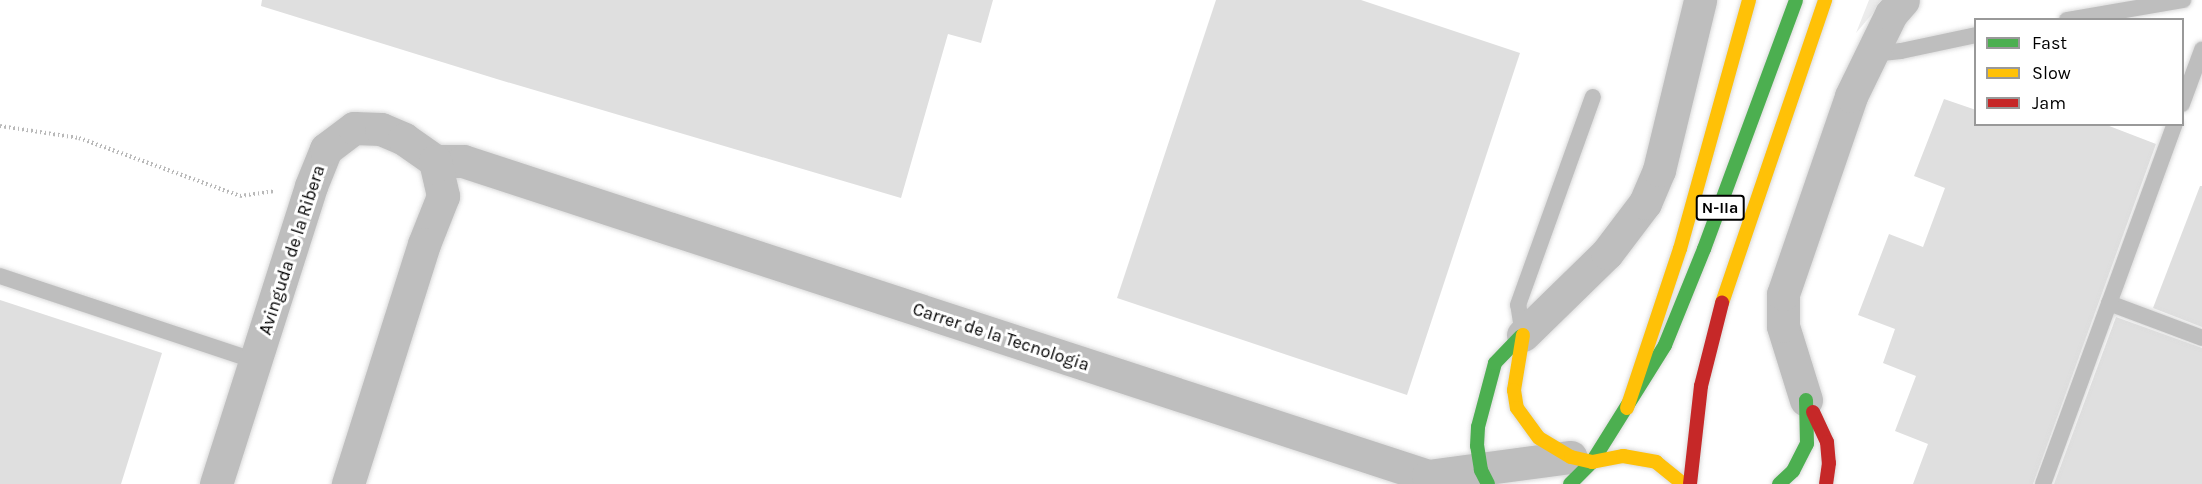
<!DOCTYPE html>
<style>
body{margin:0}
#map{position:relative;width:2202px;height:484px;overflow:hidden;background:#fff;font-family:Karla,sans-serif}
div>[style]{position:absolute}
.green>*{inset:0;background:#ececec}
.building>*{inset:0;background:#dfdfdf}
.path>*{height:4px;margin-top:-2px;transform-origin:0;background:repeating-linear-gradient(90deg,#b9b9b9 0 1.5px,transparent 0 4.5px)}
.roads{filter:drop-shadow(0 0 2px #dbdbdb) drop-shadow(0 0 2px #dbdbdb)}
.lane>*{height:16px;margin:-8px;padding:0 8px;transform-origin:8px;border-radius:8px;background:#bebebe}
.street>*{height:33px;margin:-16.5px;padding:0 16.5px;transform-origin:16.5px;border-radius:16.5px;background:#bebebe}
.fast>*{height:14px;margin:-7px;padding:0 7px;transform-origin:7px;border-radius:7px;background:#4caf50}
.slow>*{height:14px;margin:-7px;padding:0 7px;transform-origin:7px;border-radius:7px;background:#ffc107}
.jam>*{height:14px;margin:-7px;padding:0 7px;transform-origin:7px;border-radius:7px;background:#c62828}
span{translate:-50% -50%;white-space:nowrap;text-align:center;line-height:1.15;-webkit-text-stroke:6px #fff;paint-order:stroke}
.shield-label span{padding:2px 4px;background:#fff;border:2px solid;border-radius:4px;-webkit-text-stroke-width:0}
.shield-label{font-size:16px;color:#000;font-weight:700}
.street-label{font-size:18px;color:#000}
.legend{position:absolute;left:1974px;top:18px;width:210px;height:108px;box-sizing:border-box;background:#fff;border:2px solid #999;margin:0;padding:8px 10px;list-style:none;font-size:18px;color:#000}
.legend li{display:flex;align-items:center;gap:12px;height:30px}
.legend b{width:30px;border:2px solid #999}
</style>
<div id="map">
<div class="green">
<div style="clip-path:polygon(1869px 0,1884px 0,1856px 33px)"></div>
</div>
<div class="building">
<div style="clip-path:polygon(262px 0,993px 0,981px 43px,948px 34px,901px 198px,500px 80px,261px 6px)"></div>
<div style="clip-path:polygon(1216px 0,1361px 0,1520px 53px,1407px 395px,1117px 298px)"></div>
<div style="clip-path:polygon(1944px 99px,1976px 110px,1976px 124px,2104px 124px,2156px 144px,2033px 484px,1913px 484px,1928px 444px,1895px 431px,1916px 376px,1883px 363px,1895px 329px,1858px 315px,1889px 234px,1923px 247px,1945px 188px,1914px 176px)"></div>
<div style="clip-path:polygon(2200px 186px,2202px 186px,2202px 327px,2153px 308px)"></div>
<div style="clip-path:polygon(0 300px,162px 353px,121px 484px,0 484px)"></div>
<div style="clip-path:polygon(2116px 317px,2202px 348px,2202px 484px,2054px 484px)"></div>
</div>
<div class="path">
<div style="left:0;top:126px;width:80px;rotate:8.6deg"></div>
<div style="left:79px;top:138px;width:171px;rotate:19.8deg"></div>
<div style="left:240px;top:196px;width:35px;rotate:-8deg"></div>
</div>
<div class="roads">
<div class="lane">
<div style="left:2067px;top:20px;width:118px;rotate:-9.8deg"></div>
<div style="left:1872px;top:54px;width:29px;rotate:-6deg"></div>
<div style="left:1901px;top:51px;width:77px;rotate:-12deg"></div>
<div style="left:2182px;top:104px;width:58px;rotate:-69.7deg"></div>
<div style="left:0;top:276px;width:269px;rotate:18.4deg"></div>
<div style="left:2109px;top:303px;width:99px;rotate:20.6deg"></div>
<div style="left:1523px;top:335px;width:30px;rotate:-99deg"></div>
<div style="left:1518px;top:305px;width:221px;rotate:-70.2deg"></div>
<div style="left:2043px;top:484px;width:383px;rotate:-69.9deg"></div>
</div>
<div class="street">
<div style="left:435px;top:161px;width:28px"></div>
<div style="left:463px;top:161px;width:1015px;rotate:18.08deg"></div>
<div style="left:1428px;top:476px;width:144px;rotate:-7.6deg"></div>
<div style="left:1523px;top:335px;width:117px;rotate:-44.3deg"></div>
<div style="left:1607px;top:253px;width:63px;rotate:-52.8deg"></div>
<div style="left:1645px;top:203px;width:36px;rotate:-67deg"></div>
<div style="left:1659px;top:170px;width:175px;rotate:-76.4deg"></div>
<div style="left:1806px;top:400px;width:77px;rotate:-107.3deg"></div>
<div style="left:1783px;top:326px;width:32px;rotate:-90deg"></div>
<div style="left:1783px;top:294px;width:209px;rotate:-71deg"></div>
<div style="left:1851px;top:96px;width:91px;rotate:-64deg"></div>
<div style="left:1891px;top:14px;width:18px;rotate:-49deg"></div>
<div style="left:216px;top:484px;width:313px;rotate:-72.3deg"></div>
<div style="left:311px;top:186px;width:40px;rotate:-68deg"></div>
<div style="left:326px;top:149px;width:35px;rotate:-37deg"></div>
<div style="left:354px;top:128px;width:27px;rotate:2deg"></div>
<div style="left:381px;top:129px;width:25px;rotate:23deg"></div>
<div style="left:404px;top:139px;width:38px;rotate:35deg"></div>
<div style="left:435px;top:161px;width:36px;rotate:77deg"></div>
<div style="left:443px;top:196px;width:52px;rotate:111.6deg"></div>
<div style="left:424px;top:244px;width:252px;rotate:107.6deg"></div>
</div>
<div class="fast">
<div style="left:1488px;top:484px;width:16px;rotate:-117deg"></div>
<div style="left:1481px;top:470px;width:24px;rotate:-99deg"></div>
<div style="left:1477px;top:446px;width:19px;rotate:-87deg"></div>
<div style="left:1478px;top:427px;width:66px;rotate:-75.1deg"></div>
<div style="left:1495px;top:363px;width:37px;rotate:-46deg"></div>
<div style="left:1570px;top:484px;width:31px;rotate:-45deg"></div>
<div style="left:1592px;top:462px;width:138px;rotate:-58deg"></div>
<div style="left:1665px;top:345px;width:104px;rotate:-67.9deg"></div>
<div style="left:1704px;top:249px;width:265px;rotate:-69.7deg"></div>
<div style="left:1779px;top:484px;width:19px;rotate:-43deg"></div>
<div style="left:1793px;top:471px;width:30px;rotate:-63deg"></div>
<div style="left:1807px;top:444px;width:44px;rotate:-91.3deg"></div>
</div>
<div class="slow">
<div style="left:1722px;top:303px;width:320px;rotate:-71.2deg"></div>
<div style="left:1523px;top:335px;width:56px;rotate:99.3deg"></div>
<div style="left:1514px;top:390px;width:18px;rotate:81deg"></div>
<div style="left:1517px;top:408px;width:37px;rotate:54deg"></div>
<div style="left:1539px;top:438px;width:37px;rotate:31deg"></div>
<div style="left:1571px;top:457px;width:22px;rotate:13deg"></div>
<div style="left:1592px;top:462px;width:32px;rotate:-11deg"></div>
<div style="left:1623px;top:456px;width:34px;rotate:10deg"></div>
<div style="left:1656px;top:462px;width:35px;rotate:39deg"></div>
<div style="left:1627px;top:408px;width:168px;rotate:-71.6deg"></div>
<div style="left:1680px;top:249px;width:258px;rotate:-74.5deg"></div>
</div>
<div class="jam">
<div style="left:1813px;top:412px;width:33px;rotate:65deg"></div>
<div style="left:1827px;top:442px;width:21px;rotate:85deg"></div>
<div style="left:1829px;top:463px;width:21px;rotate:98deg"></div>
<div style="left:1690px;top:484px;width:99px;rotate:-83.6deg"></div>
<div style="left:1701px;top:386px;width:86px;rotate:-75.8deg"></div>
</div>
</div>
<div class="shield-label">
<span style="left:1720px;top:208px">N-IIa</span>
</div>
<div class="street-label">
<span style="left:292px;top:250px;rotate:-72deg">Avinguda de la Ribera</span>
<span style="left:1001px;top:337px;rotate:18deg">Carrer de la Tecnologia</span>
</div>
<ul class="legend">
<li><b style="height:8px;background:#4caf50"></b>Fast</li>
<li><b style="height:8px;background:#ffc107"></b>Slow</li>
<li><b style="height:8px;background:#c62828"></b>Jam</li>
</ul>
</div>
